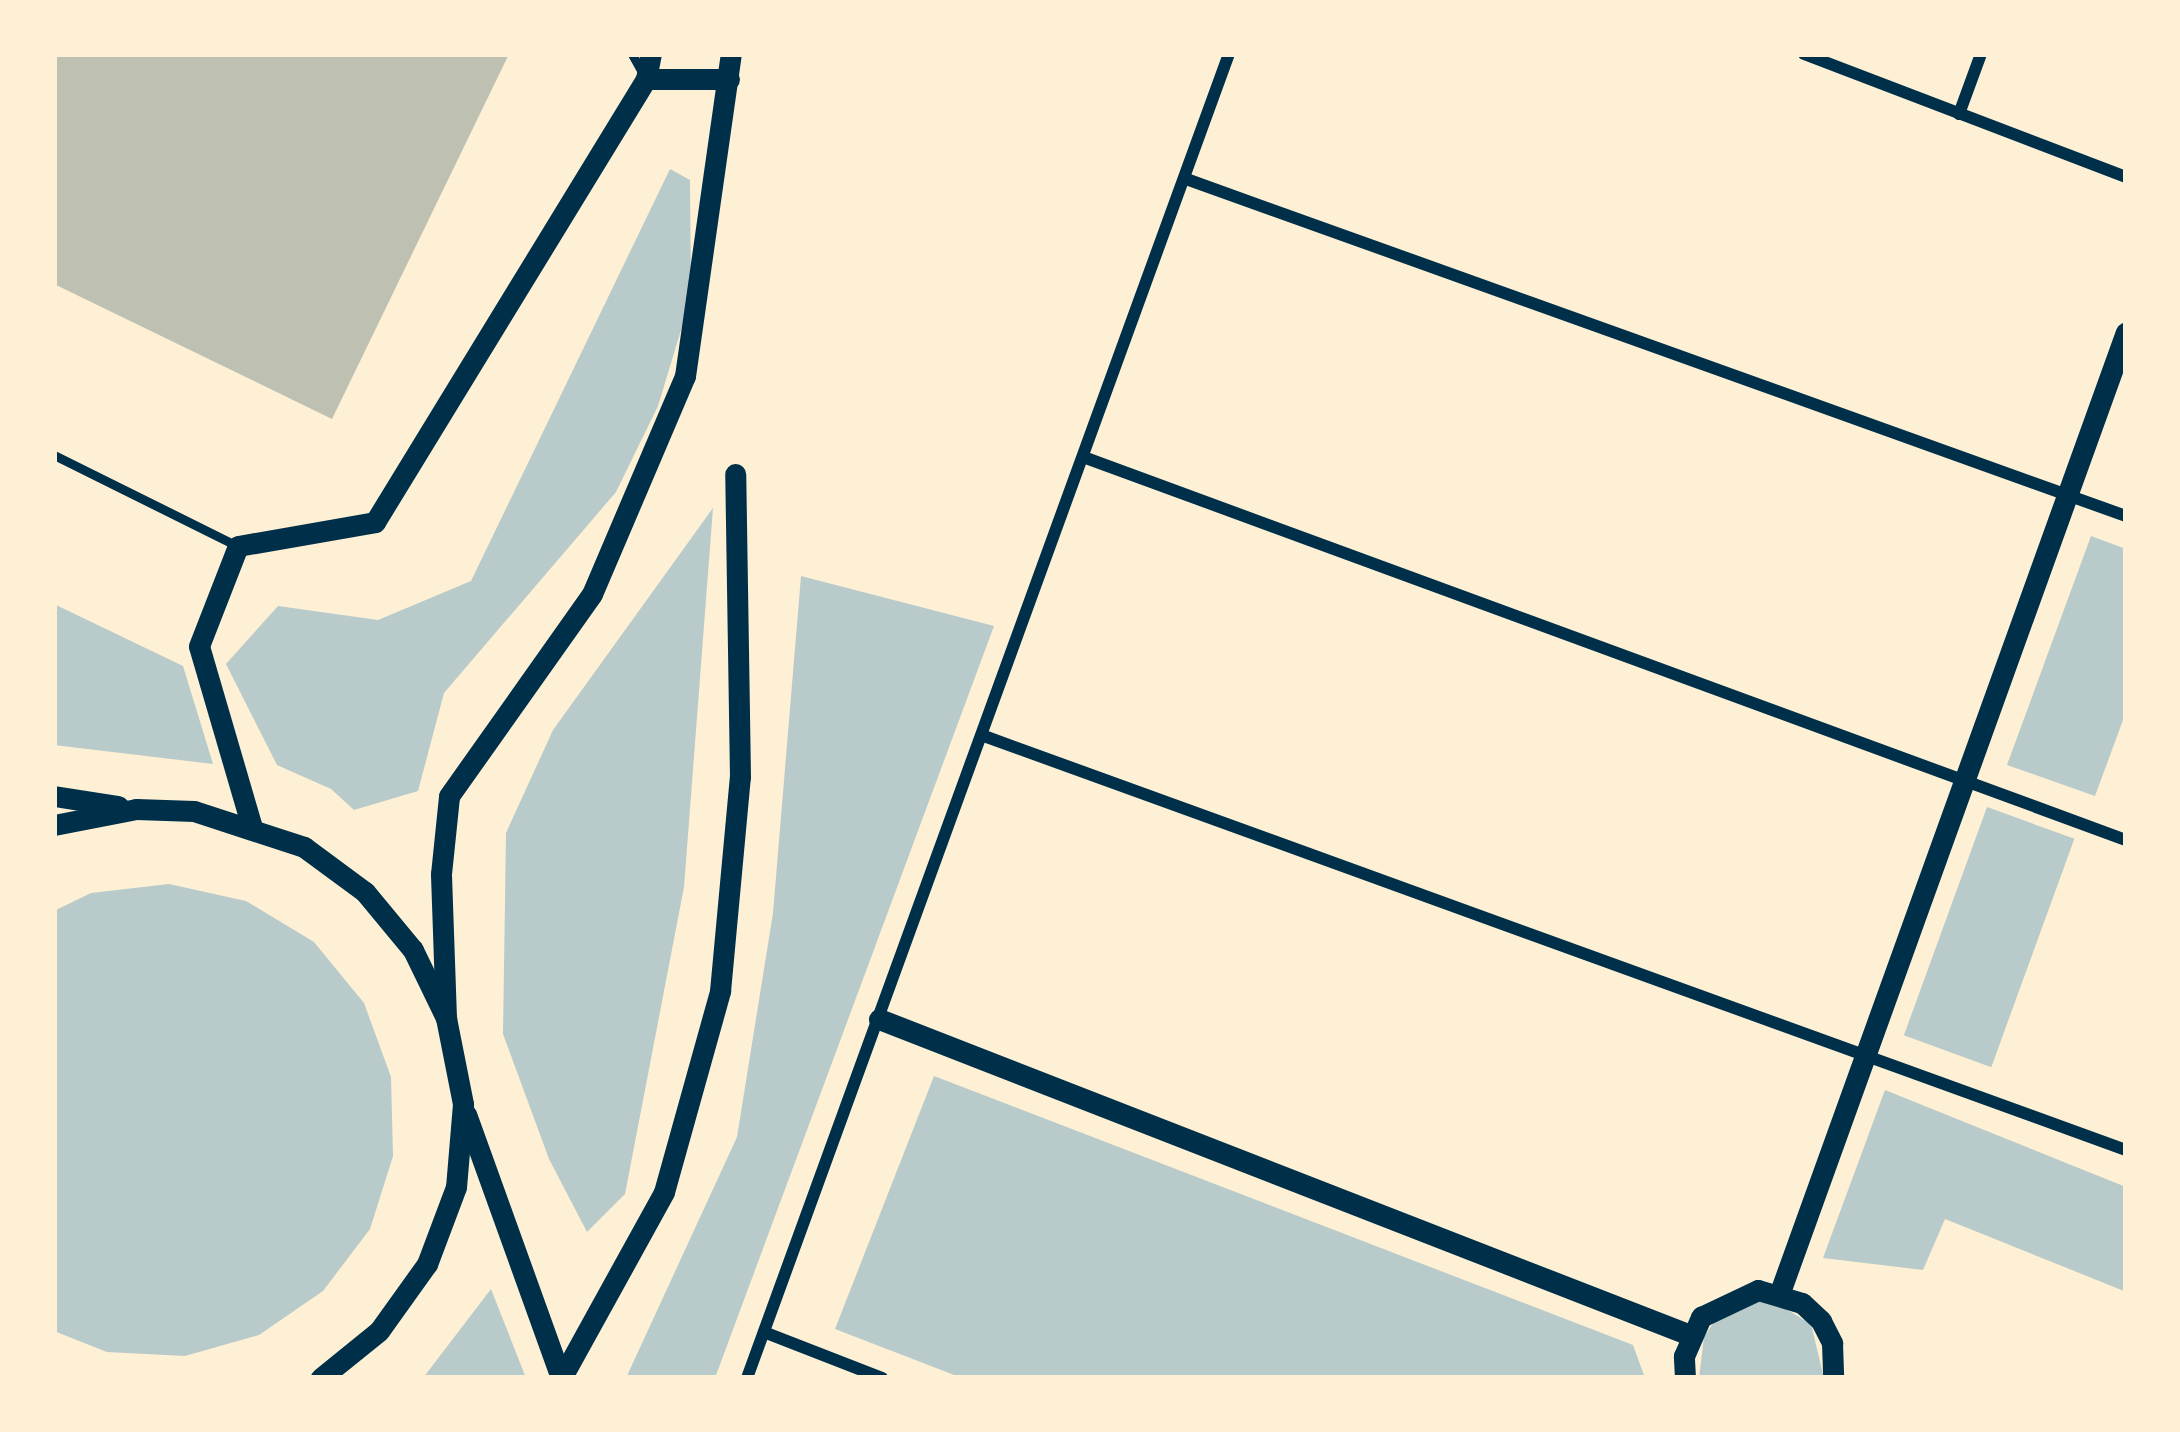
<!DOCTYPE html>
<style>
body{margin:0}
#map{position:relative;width:2180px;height:1432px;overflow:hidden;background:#fdf0d5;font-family:"Sofia Sans Condensed",sans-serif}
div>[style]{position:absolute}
.green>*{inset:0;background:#b9caca;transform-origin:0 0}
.building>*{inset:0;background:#bec0b2}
.service>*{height:9px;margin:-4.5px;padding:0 4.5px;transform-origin:4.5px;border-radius:4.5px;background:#003049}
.minor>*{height:12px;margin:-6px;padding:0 6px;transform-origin:6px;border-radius:6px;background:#003049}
.tertiary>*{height:21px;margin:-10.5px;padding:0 10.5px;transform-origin:10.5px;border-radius:10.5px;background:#003049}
span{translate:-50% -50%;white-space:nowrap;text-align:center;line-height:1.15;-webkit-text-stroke:12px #fdf0d5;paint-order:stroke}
.frame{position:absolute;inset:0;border:57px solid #fdf0d5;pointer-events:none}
</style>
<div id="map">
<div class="green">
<div style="clip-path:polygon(670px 169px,690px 180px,691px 297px,658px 406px,616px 492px,444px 693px,418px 791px,354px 810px,331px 789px,277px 765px,226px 664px,278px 606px,378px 620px,471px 581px)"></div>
<div style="clip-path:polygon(713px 508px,684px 887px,625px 1194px,587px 1232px,549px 1159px,503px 1034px,506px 833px,553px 730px)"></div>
<div style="clip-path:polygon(2091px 536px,2126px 549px,2126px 712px,2095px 796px,2007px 765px)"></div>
<div style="clip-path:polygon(801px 576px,994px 626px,715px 1378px,626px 1378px,737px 1137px,773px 913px)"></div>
<div style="clip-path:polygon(54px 604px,183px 666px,213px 764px,54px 745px)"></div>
<div style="left:1987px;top:807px;width:93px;height:243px;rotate:20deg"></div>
<div style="clip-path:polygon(169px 884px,246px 901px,314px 942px,364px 1003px,391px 1077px,393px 1156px,370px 1229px,323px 1291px,259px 1335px,185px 1356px,107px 1352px,54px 1331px,54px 911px,91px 893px)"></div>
<div style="clip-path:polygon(934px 1076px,1633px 1345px,1645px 1378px,962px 1378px,835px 1329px)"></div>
<div style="clip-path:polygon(1885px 1090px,2126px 1187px,2124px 1291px,1945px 1219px,1923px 1270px,1823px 1258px)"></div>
<div style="clip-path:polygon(491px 1289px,526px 1378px,423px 1378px)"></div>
<div style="clip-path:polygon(1755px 1301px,1776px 1303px,1811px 1324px,1824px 1378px,1699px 1378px,1704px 1337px,1716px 1319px)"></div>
</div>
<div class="building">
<div style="clip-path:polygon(54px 54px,509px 54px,332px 419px,54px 284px)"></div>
</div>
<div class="service">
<div style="left:632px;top:54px;width:23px;rotate:61deg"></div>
<div style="left:54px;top:455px;width:204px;rotate:26.4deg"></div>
</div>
<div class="minor">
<div style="left:1804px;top:54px;width:345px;rotate:20.9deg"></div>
<div style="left:1959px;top:114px;width:64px;rotate:-69.9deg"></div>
<div style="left:1189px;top:180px;width:995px;rotate:19.73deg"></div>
<div style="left:1086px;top:458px;width:1108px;rotate:20.17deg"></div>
<div style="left:984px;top:736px;width:1215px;rotate:19.93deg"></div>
<div style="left:764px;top:1332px;width:127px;rotate:21.3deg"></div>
<div style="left:747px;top:1378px;width:1409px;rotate:-70deg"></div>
</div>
<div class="tertiary">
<div style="left:646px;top:79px;width:83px"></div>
<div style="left:54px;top:796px;width:65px;rotate:8.9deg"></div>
<div style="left:251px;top:824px;width:185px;rotate:-106.3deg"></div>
<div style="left:199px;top:646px;width:107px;rotate:-68.7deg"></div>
<div style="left:238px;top:546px;width:139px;rotate:-9.9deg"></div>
<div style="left:375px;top:522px;width:519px;rotate:-58.54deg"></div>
<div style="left:646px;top:79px;width:25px;rotate:-79deg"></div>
<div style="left:54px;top:825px;width:84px;rotate:-11deg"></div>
<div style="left:136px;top:809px;width:58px;rotate:2deg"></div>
<div style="left:194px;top:811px;width:116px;rotate:18.1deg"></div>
<div style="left:304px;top:847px;width:76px;rotate:36.4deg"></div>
<div style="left:365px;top:892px;width:75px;rotate:50.4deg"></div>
<div style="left:413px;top:950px;width:76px;rotate:64.1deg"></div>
<div style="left:446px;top:1018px;width:88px;rotate:78.8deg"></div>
<div style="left:463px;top:1104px;width:83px;rotate:94.8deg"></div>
<div style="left:456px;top:1187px;width:82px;rotate:110.6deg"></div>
<div style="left:427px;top:1264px;width:82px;rotate:125.6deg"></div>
<div style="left:379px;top:1331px;width:75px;rotate:141deg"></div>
<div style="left:446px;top:1018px;width:144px;rotate:-92deg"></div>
<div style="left:441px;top:874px;width:78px;rotate:-84.1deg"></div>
<div style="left:449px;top:796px;width:247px;rotate:-54.7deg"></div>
<div style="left:592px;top:594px;width:237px;rotate:-66.9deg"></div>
<div style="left:685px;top:376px;width:325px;rotate:-81.9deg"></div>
<div style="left:879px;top:1019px;width:870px;rotate:21.29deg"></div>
<div style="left:466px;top:1114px;width:281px;rotate:70.2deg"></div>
<div style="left:1780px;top:1292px;width:1020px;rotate:-70.18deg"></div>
<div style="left:562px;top:1377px;width:211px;rotate:-61.1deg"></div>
<div style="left:664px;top:1192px;width:209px;rotate:-74.4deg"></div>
<div style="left:720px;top:991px;width:215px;rotate:-84.7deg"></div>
<div style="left:740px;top:777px;width:303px;rotate:-90.9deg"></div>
<div style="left:1685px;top:1378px;width:22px;rotate:-93deg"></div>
<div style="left:1684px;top:1356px;width:43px;rotate:-66.4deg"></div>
<div style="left:1701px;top:1317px;width:63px;rotate:-25.3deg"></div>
<div style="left:1758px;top:1290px;width:46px;rotate:16.5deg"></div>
<div style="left:1802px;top:1303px;width:26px;rotate:43deg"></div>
<div style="left:1821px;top:1321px;width:25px;rotate:63deg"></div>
<div style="left:1832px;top:1343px;width:35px;rotate:88deg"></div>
</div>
<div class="frame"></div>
</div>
